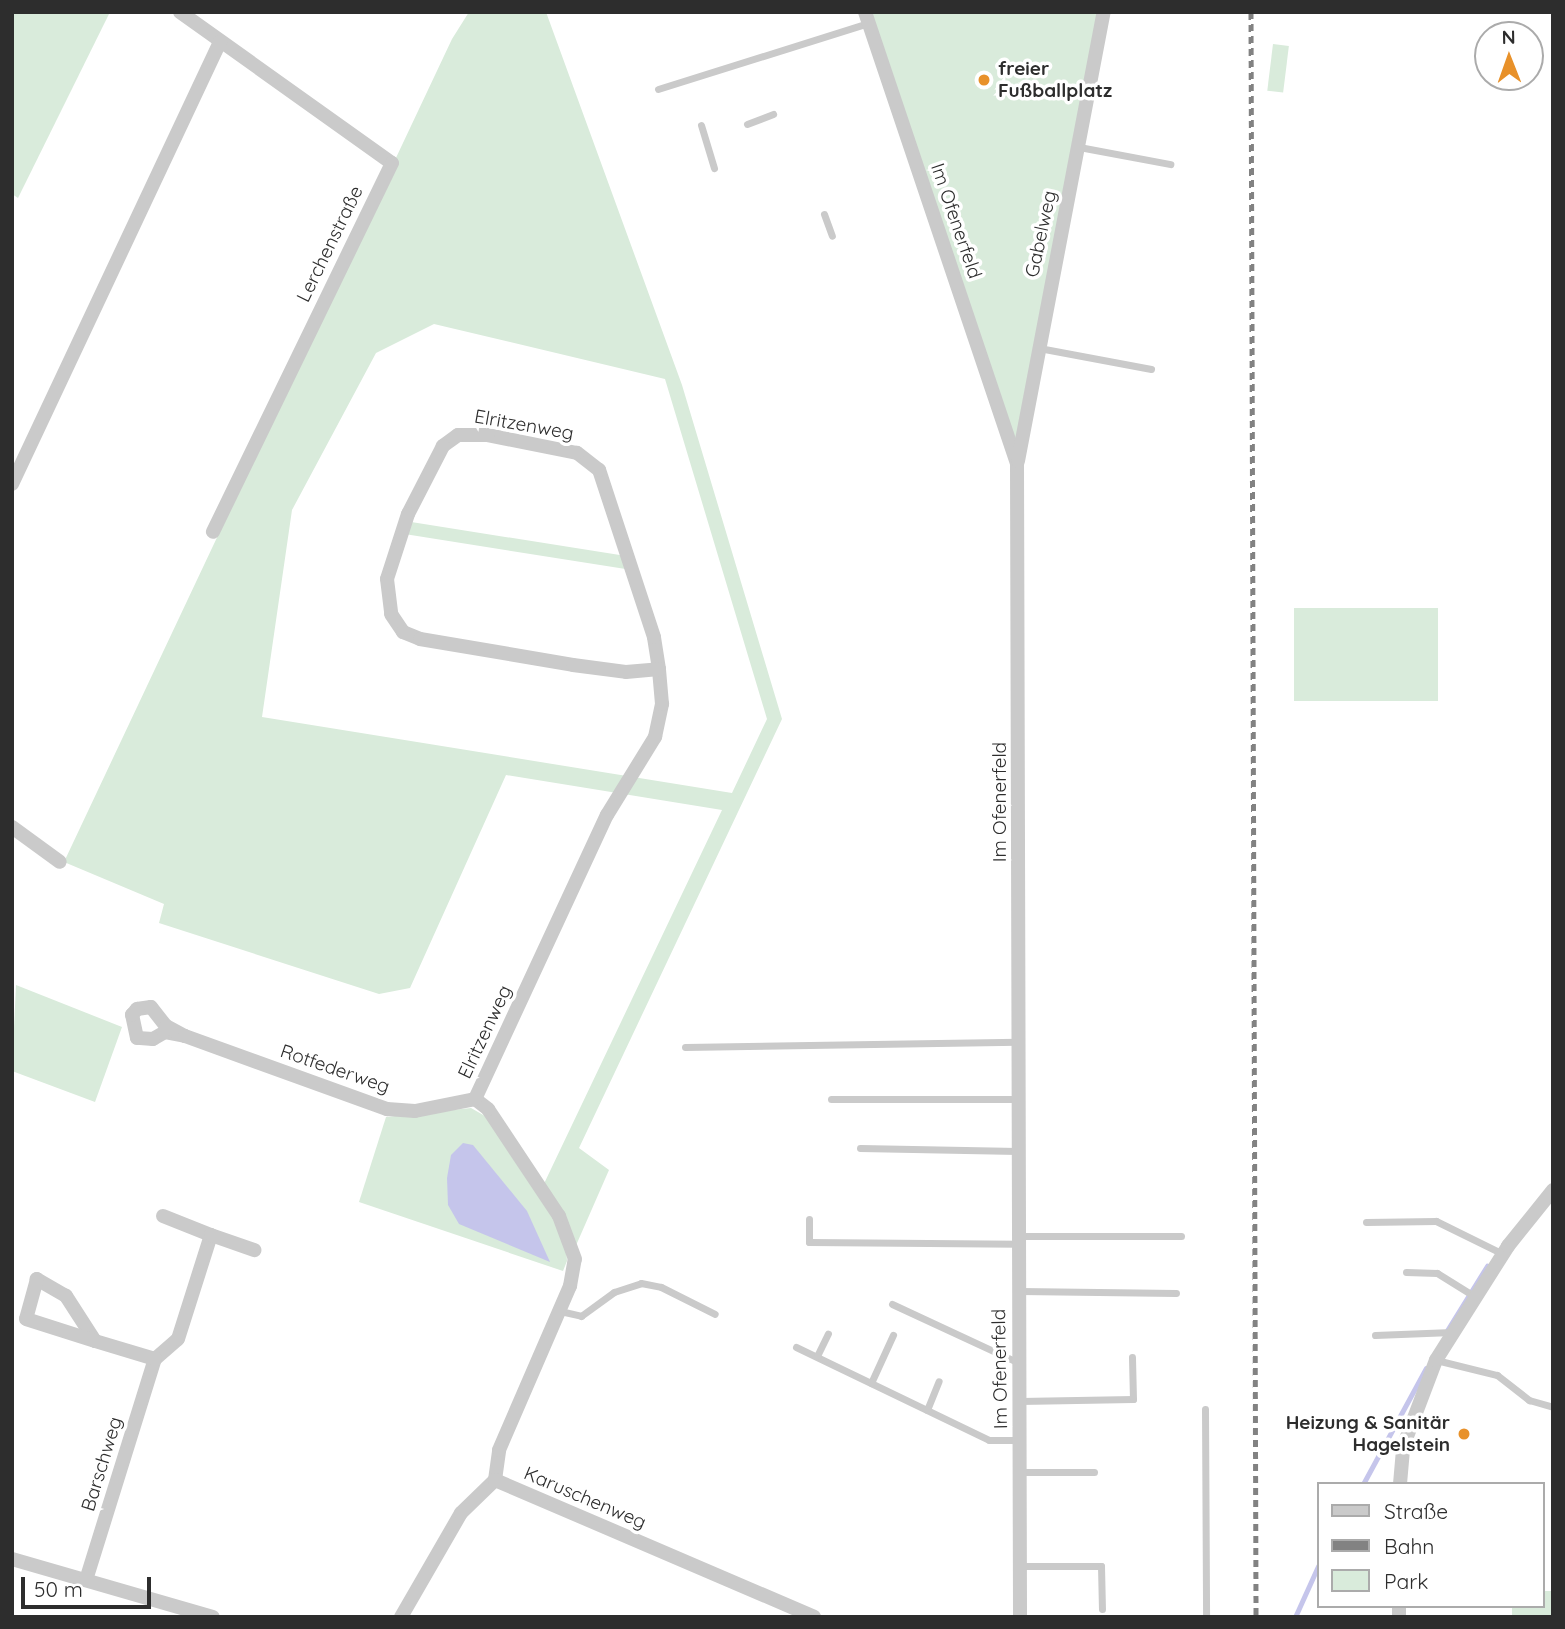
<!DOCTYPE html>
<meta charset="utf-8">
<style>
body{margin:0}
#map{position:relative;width:1565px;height:1629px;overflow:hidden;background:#fff;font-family:Quicksand,sans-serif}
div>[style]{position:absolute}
.green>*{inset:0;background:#d9ebdb;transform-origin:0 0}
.water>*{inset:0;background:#c5c5eb}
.stream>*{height:5px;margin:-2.5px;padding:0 2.5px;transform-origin:2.5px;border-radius:2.5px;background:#c5c5eb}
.lane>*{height:7px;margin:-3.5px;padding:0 3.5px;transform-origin:3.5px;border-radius:3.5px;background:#cacaca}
.street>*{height:14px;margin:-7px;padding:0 7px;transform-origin:7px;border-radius:7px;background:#cacaca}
.rail>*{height:5px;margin-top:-2.5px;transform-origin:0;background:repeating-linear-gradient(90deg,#828282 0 7px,transparent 0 12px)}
.dots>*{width:19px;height:19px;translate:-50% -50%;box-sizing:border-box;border:4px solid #fff;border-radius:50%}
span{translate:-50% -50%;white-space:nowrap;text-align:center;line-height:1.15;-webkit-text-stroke:7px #fff;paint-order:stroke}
.poi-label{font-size:19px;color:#2d2d2d;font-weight:700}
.left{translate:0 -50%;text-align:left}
.right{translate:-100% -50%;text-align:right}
.street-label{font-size:19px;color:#2d2d2d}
.frame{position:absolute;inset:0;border:14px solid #2d2d2d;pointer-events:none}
.legend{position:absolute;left:1317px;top:1482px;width:228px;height:126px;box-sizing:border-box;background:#fff;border:2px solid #ababab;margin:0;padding:9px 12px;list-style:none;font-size:21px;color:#2d2d2d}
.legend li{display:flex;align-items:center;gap:14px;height:35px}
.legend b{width:35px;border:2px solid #ababab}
.north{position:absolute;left:1474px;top:21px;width:70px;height:70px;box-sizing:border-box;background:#fff;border:2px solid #ababab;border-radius:50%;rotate:359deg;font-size:19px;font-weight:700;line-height:28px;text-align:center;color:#2d2d2d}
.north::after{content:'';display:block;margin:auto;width:24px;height:32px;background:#e8912a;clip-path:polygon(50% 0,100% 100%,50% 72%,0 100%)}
.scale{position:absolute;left:21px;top:1577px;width:130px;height:32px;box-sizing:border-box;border:4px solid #2d2d2d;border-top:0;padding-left:9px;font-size:21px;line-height:24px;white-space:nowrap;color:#2d2d2d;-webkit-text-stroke:5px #fff;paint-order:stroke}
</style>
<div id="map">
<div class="green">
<div style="clip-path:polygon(12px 12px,110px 12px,18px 198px,12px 194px)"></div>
<div style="clip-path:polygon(evenodd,469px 12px,546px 12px,682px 385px,782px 719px,579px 1148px,609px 1170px,574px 1250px,541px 1190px,722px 810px,506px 775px,410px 988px,379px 994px,159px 923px,164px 904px,64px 862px,452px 39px,469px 12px,434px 324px,665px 379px,767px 719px,732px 793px,262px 717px,292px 510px,376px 353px,434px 324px)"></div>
<div style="clip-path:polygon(865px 12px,1104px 12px,1017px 464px)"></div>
<div style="left:1273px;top:44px;width:16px;height:47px;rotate:7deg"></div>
<div style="left:405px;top:521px;width:227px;height:13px;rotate:9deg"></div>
<div style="left:1294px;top:608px;width:144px;height:93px"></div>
<div style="clip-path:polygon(16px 985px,122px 1027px,95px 1102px,12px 1071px)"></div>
<div style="clip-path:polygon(471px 1108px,485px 1116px,554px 1216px,566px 1245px,567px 1261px,563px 1271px,359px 1202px,386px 1117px)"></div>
<div style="clip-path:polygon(1542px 1591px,1553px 1591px,1553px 1617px,1512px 1617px,1512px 1606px,1542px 1606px)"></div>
</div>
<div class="water">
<div style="clip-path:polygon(463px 1143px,473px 1145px,527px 1211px,550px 1262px,459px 1224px,448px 1205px,447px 1178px,451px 1155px)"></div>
</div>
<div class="stream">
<div style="left:1446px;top:1332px;width:78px;rotate:-58.2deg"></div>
<div style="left:1363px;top:1484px;width:132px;rotate:-61.5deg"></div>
<div style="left:1295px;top:1617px;width:56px;rotate:-65.7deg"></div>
</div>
<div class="lane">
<div style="left:658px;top:89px;width:220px;rotate:-17.4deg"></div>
<div style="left:747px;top:124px;width:28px;rotate:-21deg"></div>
<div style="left:701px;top:125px;width:45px;rotate:73.2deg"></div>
<div style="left:1079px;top:147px;width:93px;rotate:10.6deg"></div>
<div style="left:824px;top:214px;width:23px;rotate:70deg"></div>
<div style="left:1039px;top:348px;width:114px;rotate:10.6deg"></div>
<div style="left:685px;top:1047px;width:334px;rotate:-0.9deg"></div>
<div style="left:831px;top:1099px;width:190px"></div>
<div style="left:860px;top:1148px;width:159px;rotate:1.1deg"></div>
<div style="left:809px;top:1219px;width:23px;rotate:90deg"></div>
<div style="left:809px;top:1242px;width:210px;rotate:0.5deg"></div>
<div style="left:1366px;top:1222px;width:70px;rotate:-0.8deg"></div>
<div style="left:1436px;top:1221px;width:75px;rotate:26.2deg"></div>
<div style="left:1020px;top:1236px;width:161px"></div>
<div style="left:1406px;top:1272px;width:31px;rotate:2deg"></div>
<div style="left:1437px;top:1273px;width:44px;rotate:31.9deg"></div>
<div style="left:1020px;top:1291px;width:156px;rotate:0.7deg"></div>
<div style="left:892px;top:1304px;width:140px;rotate:24.9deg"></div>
<div style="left:560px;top:1311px;width:22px;rotate:13deg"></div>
<div style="left:581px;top:1316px;width:41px;rotate:-36deg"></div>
<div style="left:614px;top:1292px;width:28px;rotate:-18deg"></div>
<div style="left:641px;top:1283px;width:20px;rotate:11deg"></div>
<div style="left:661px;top:1287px;width:60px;rotate:26.6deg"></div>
<div style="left:1375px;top:1335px;width:77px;rotate:-2.2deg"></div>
<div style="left:796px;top:1347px;width:214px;rotate:25.7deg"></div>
<div style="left:989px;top:1440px;width:31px"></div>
<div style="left:817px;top:1356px;width:25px;rotate:-64deg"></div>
<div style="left:1436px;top:1360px;width:63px;rotate:13.8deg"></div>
<div style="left:1497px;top:1375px;width:41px;rotate:38deg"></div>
<div style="left:1529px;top:1400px;width:25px;rotate:16deg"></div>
<div style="left:871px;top:1383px;width:53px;rotate:-65.4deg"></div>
<div style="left:1020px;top:1401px;width:113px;rotate:-1deg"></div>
<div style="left:1133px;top:1399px;width:42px;rotate:-91.4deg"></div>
<div style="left:1205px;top:1409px;width:208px;rotate:89.7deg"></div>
<div style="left:927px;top:1410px;width:31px;rotate:-68deg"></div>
<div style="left:1021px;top:1472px;width:73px"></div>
<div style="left:1020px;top:1566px;width:81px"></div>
<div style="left:1101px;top:1566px;width:43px;rotate:88.7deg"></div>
</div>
<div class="street">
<div style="left:180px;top:12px;width:260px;rotate:35.5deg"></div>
<div style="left:392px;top:163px;width:410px;rotate:115.9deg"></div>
<div style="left:865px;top:12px;width:477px;rotate:71.4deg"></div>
<div style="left:1017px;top:464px;width:1153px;rotate:89.85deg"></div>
<div style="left:1018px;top:461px;width:457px;rotate:-79.2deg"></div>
<div style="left:12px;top:484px;width:489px;rotate:-64.8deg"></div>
<div style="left:12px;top:827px;width:59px;rotate:36.1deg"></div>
<div style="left:185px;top:1036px;width:20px;rotate:-169deg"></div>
<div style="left:165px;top:1032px;width:14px;rotate:150deg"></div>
<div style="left:153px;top:1039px;width:16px;rotate:-176deg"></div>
<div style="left:137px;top:1038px;width:24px;rotate:-102deg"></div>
<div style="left:132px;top:1015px;width:8px;rotate:-50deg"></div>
<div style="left:137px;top:1009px;width:14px;rotate:-8deg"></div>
<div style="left:151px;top:1007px;width:24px;rotate:52deg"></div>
<div style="left:166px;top:1026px;width:21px;rotate:28deg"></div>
<div style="left:185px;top:1036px;width:215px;rotate:19.9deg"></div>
<div style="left:387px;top:1109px;width:28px;rotate:4deg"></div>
<div style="left:415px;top:1111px;width:61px;rotate:-11.3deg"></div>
<div style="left:163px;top:1216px;width:52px;rotate:21.6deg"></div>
<div style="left:155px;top:1359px;width:30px;rotate:-41deg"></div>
<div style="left:178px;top:1339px;width:109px;rotate:-72.4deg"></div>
<div style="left:211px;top:1235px;width:46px;rotate:19.2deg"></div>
<div style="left:495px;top:1480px;width:30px;rotate:-82deg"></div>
<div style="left:499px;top:1450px;width:179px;rotate:-66.6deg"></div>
<div style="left:570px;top:1286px;width:27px;rotate:-80deg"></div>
<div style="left:575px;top:1259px;width:46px;rotate:-110.4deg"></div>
<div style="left:559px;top:1216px;width:128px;rotate:-123.6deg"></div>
<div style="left:488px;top:1109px;width:16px;rotate:-142deg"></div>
<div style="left:475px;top:1099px;width:313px;rotate:-65.1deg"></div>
<div style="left:607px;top:815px;width:92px;rotate:-58.4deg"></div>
<div style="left:655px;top:737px;width:34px;rotate:-78deg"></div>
<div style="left:662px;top:704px;width:35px;rotate:-95deg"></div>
<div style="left:659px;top:669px;width:32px;rotate:-99deg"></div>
<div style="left:654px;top:637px;width:176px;rotate:-108.2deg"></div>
<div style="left:599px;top:470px;width:28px;rotate:-142deg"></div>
<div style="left:577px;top:453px;width:91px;rotate:-168.6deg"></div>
<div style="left:488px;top:435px;width:30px;rotate:180deg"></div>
<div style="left:458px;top:435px;width:19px;rotate:144deg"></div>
<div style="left:443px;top:446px;width:76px;rotate:117.2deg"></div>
<div style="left:408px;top:514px;width:68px;rotate:107.9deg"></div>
<div style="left:387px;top:579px;width:35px;rotate:83deg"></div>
<div style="left:391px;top:614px;width:22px;rotate:56deg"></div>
<div style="left:403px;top:632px;width:18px;rotate:22deg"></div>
<div style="left:420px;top:639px;width:155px;rotate:9.6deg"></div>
<div style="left:573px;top:665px;width:53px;rotate:7.5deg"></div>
<div style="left:626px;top:672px;width:33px;rotate:-5deg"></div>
<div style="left:1400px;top:1484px;width:37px;rotate:-85deg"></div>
<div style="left:1403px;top:1447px;width:93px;rotate:-69.2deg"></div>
<div style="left:1436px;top:1360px;width:135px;rotate:-57.7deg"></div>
<div style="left:1508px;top:1246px;width:72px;rotate:-51.2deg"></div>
<div style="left:12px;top:1559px;width:209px;rotate:16.1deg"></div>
<div style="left:86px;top:1580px;width:232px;rotate:-72.7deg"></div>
<div style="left:155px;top:1359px;width:63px;rotate:-163.3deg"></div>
<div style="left:95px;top:1341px;width:54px;rotate:-122.8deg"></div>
<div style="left:66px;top:1296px;width:34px;rotate:-150deg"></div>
<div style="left:37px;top:1279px;width:41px;rotate:105.4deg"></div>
<div style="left:26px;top:1319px;width:72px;rotate:17.7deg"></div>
<div style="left:401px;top:1617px;width:120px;rotate:-60deg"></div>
<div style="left:461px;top:1513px;width:47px;rotate:-44.1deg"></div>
<div style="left:495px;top:1480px;width:347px;rotate:23.2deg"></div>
<div style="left:1399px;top:1617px;width:11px;rotate:-90deg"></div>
</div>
<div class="rail">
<div style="left:1251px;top:12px;width:1605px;rotate:89.82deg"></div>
</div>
<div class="dots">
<div style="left:984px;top:80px;background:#e8912a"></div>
<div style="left:1464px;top:1434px;background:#e8912a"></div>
</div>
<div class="poi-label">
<span class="left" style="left:998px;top:80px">freier<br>Fußballplatz</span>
<span class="right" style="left:1450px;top:1434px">Heizung &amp; Sanitär<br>Hagelstein</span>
</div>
<div class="street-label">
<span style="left:956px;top:221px;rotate:71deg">Im Ofenerfeld</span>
<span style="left:1041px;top:234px;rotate:-78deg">Gabelweg</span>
<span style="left:330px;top:244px;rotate:-64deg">Lerchenstraße</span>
<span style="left:524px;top:425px;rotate:10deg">Elritzenweg</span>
<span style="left:1000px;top:802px;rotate:-90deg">Im Ofenerfeld</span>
<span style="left:485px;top:1032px;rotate:-65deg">Elritzenweg</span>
<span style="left:335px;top:1069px;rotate:19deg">Rotfederweg</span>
<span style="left:1000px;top:1369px;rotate:-91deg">Im Ofenerfeld</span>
<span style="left:102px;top:1464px;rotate:-73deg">Barschweg</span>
<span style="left:585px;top:1498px;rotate:23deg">Karuschenweg</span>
</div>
<div class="frame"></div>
<ul class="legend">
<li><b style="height:9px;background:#cacaca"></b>Straße</li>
<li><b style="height:9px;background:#828282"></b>Bahn</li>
<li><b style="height:19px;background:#d9ebdb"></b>Park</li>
</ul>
<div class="north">N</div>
<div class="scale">50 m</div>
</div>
